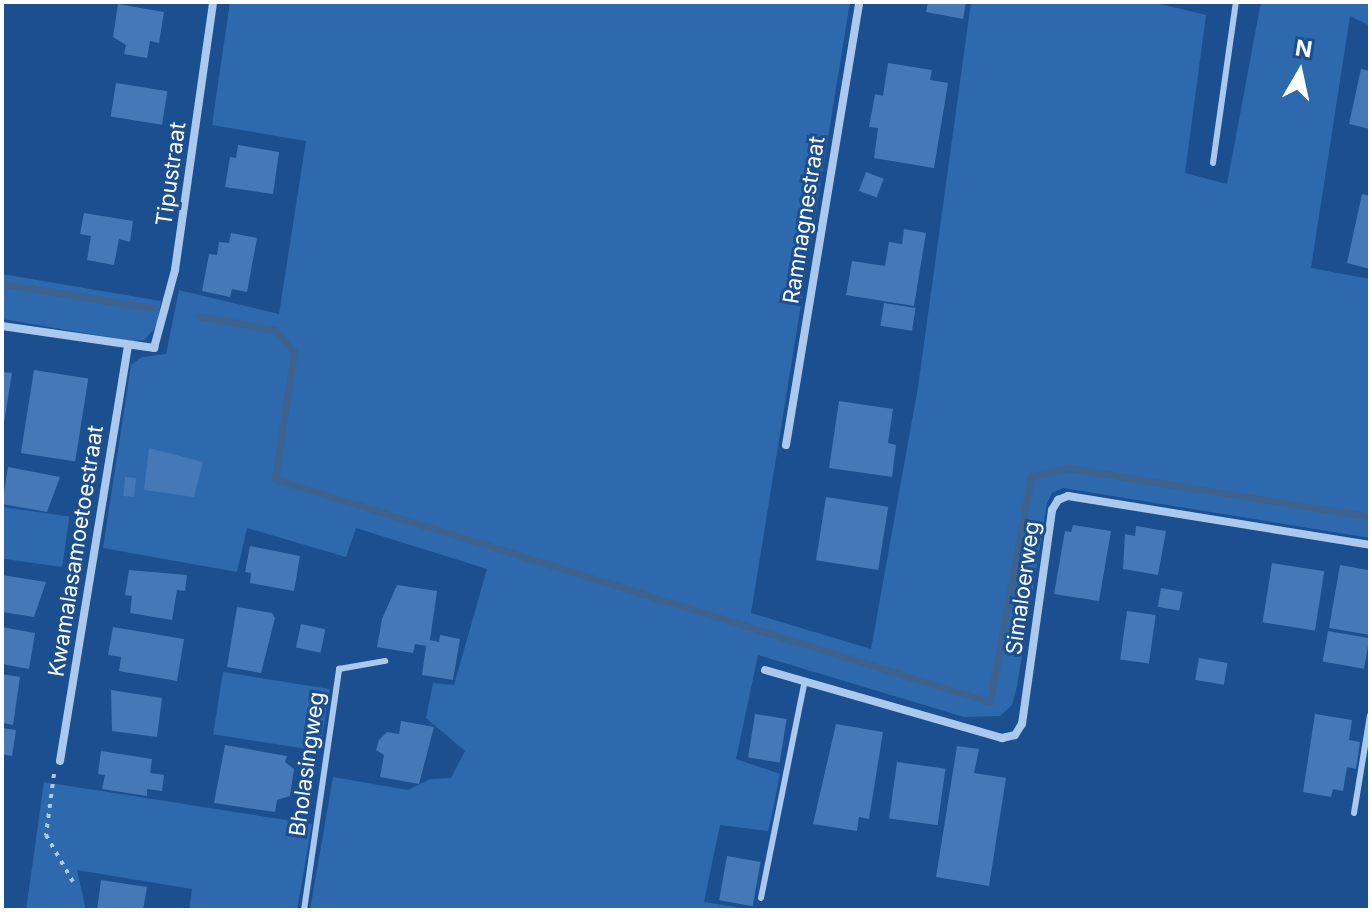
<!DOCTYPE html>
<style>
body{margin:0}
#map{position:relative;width:1372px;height:912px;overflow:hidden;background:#1b4f8f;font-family:Inter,sans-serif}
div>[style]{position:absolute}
.green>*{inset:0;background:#2e69ad;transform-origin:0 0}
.stream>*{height:7px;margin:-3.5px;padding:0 3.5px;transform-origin:3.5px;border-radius:3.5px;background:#3c6290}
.building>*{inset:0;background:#4478b7;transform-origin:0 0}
.path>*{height:4px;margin-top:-2px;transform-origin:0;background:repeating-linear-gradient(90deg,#a9c9ee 0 4px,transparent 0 10px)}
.lane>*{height:6px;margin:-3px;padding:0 3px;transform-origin:3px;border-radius:3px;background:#a9c9ee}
.street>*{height:8px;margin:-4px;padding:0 4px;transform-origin:4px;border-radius:4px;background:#a9c9ee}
span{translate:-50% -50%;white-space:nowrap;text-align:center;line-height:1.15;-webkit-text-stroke:6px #1b4f8f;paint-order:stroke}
.street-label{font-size:22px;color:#fff}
.frame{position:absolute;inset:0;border:4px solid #fff;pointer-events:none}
.north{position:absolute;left:1260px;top:32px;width:80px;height:80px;-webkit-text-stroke:6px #1b4f8f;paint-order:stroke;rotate:9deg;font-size:22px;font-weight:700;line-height:32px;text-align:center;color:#fff}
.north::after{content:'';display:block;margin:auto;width:28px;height:36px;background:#fff;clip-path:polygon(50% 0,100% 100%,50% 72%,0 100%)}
</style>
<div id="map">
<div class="green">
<div style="clip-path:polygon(230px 2px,850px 2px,751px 613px,871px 649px,918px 387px,971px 2px,1152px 2px,1206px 15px,1185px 173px,1227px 184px,1261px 2px,1370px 2px,1370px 26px,1350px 16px,1311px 268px,1370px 279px,1370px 538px,1063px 488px,1052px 493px,1047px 503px,1017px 686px,1012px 705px,1000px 716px,964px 717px,758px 655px,736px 759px,780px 774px,773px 810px,768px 831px,720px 825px,704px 902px,755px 910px,310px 910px,333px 777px,408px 790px,430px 779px,451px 778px,465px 751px,426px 718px,433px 683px,454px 685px,487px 569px,356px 528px,346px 557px,247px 528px,237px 572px,103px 548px,131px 365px,142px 357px,166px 354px,179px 290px,279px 314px,306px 141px,212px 125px)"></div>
<div style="clip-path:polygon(2px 274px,161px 301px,157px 326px,144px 340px,132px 341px,2px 319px)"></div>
<div style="left:2px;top:507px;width:68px;height:51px;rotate:8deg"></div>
<div style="left:223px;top:672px;width:108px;height:63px;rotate:9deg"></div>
<div style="clip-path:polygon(44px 782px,312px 824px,297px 910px,189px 910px,192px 889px,77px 870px,86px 910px,26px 910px)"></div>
</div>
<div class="stream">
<div style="left:2px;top:284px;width:153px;rotate:9deg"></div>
<div style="left:199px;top:316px;width:77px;rotate:10.4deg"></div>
<div style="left:275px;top:330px;width:29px;rotate:49deg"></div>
<div style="left:294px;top:352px;width:128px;rotate:98.5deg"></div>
<div style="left:275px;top:479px;width:749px;rotate:17.32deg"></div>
<div style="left:990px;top:702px;width:230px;rotate:-79.7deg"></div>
<div style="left:1031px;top:476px;width:39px;rotate:-12deg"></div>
<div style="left:1069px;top:468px;width:305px;rotate:9.2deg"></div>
</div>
<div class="building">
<div style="clip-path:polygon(928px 2px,966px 2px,963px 19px,926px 12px)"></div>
<div style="clip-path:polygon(118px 4px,164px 12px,159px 43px,150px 41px,147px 58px,124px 54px,126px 45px,113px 37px)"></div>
<div style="clip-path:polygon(888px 63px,932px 70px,930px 80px,948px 83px,934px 168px,874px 158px,878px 128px,869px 127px,875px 94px,883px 96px)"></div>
<div style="clip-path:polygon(1361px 69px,1370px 71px,1370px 129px,1349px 124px)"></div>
<div style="left:116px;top:83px;width:52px;height:34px;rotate:9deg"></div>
<div style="clip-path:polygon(238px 145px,279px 152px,273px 194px,225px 187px,230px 157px,236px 158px)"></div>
<div style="left:866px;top:172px;width:19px;height:20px;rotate:21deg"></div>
<div style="clip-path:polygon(1362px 194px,1370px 196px,1370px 269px,1347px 263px)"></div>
<div style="clip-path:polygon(84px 213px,133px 221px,130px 242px,119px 239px,114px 265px,87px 260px,91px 236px,80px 234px)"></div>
<div style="clip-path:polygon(904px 229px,926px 233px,914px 306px,846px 295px,852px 261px,885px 266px,889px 242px,902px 244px)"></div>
<div style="clip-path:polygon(231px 233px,257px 238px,247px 292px,232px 289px,230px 297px,202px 291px,209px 254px,217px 255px,219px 242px,229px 243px)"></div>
<div style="left:884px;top:303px;width:32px;height:23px;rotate:9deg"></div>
<div style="left:34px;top:370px;width:55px;height:84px;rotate:9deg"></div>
<div style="clip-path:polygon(2px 372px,12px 373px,4px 423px,2px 423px)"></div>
<div style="clip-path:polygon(839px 401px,893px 409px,888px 443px,896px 445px,892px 477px,829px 468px)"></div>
<div style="clip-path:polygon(149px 448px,203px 462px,194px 497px,144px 490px)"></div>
<div style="clip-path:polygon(8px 467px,60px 477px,47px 512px,2px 504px)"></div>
<div style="left:125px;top:477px;width:11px;height:19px;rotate:5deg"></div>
<div style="left:826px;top:497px;width:63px;height:64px;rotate:9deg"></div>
<div style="clip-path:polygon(1073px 525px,1111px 531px,1099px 601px,1054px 594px,1065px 531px,1071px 532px)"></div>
<div style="clip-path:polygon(1136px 526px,1166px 531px,1158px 575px,1123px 569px,1125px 534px,1135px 536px)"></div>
<div style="clip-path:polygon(250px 546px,300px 556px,294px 591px,250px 583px,251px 573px,245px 572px)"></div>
<div style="left:1272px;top:563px;width:53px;height:60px;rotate:9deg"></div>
<div style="clip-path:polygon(1340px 565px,1368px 570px,1370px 635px,1329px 628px)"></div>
<div style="clip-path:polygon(129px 570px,187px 575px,185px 591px,177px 590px,172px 620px,130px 613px,132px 596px,125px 595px)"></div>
<div style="clip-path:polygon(2px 575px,46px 582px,34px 617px,2px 612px)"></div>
<div style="clip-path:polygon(397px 585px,437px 591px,430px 640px,439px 642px,440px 635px,460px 639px,453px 680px,422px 675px,426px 646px,415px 644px,413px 653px,377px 647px,382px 619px)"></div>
<div style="left:1161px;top:588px;width:22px;height:19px;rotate:10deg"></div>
<div style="clip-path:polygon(237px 607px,272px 613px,275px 618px,261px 673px,227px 667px)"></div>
<div style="left:1127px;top:611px;width:29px;height:49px;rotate:8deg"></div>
<div style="left:301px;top:624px;width:25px;height:24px;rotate:12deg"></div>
<div style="clip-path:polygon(2px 627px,35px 633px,29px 669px,2px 664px)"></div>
<div style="clip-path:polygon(113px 627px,184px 639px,177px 681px,119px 671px,121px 657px,108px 655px)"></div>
<div style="left:1328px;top:631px;width:42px;height:31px;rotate:10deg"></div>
<div style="left:1199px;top:658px;width:29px;height:22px;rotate:10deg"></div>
<div style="clip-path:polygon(2px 674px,20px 677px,13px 725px,2px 723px)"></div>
<div style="clip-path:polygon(111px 690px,162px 698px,157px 737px,112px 731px)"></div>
<div style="left:755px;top:714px;width:32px;height:44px;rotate:9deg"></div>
<div style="clip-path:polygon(1315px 714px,1352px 720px,1349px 740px,1360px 742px,1356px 769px,1347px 767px,1343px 791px,1333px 789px,1331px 797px,1303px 792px)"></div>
<div style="clip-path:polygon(401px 721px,434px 727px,419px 784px,380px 777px,384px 755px,376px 750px,379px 740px,387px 732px,399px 734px)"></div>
<div style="clip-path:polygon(836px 724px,883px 732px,869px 819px,859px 817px,857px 831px,813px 824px)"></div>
<div style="clip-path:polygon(2px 728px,16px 730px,12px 756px,2px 754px)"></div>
<div style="clip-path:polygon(225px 745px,287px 756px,285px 762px,294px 769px,290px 796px,277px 800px,275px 812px,214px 803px)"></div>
<div style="clip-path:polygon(957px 746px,979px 749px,974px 773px,1006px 778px,989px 886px,936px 877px)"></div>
<div style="clip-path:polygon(101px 751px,152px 759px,150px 773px,164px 775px,162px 791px,147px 789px,147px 796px,102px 789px,105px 775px,98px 774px)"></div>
<div style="left:897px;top:762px;width:49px;height:57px;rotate:8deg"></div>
<div style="left:727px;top:856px;width:34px;height:45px;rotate:10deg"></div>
<div style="clip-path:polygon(101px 880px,147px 887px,143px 910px,97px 910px)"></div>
</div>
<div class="path">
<div style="left:54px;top:774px;width:62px;rotate:97.5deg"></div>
<div style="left:46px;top:835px;width:54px;rotate:60.1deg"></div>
</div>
<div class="lane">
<div style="left:1213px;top:163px;width:163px;rotate:-81.9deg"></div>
<div style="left:1354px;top:813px;width:99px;rotate:-80.7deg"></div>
<div style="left:761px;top:898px;width:218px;rotate:-78.6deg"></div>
<div style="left:304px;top:910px;width:244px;rotate:-81.7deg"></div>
<div style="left:339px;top:669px;width:47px;rotate:-9.9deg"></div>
</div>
<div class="street">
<div style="left:2px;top:326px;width:154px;rotate:8.2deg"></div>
<div style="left:154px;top:348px;width:81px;rotate:-74.9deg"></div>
<div style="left:175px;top:270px;width:271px;rotate:-81.9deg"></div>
<div style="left:786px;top:445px;width:449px;rotate:-80.6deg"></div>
<div style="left:765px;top:670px;width:247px;rotate:16deg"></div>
<div style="left:1002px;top:738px;width:13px;rotate:-13deg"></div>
<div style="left:1015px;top:735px;width:13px;rotate:-58deg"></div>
<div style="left:1022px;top:724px;width:216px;rotate:-82deg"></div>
<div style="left:1052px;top:510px;width:12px;rotate:-59deg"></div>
<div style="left:1058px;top:500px;width:11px;rotate:-22deg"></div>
<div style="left:1068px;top:496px;width:306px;rotate:9.2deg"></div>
<div style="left:60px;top:761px;width:420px;rotate:-80.7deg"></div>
</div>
<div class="street-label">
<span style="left:171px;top:174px;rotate:-82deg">Tipustraat</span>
<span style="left:804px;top:220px;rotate:-81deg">Ramnagnestraat</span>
<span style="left:76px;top:551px;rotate:-81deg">Kwamalasamoetoestraat</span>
<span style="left:1023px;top:588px;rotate:-82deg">Simaloerweg</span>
<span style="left:307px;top:764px;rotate:-82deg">Bholasingweg</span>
</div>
<div class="frame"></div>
<div class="north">N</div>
</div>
